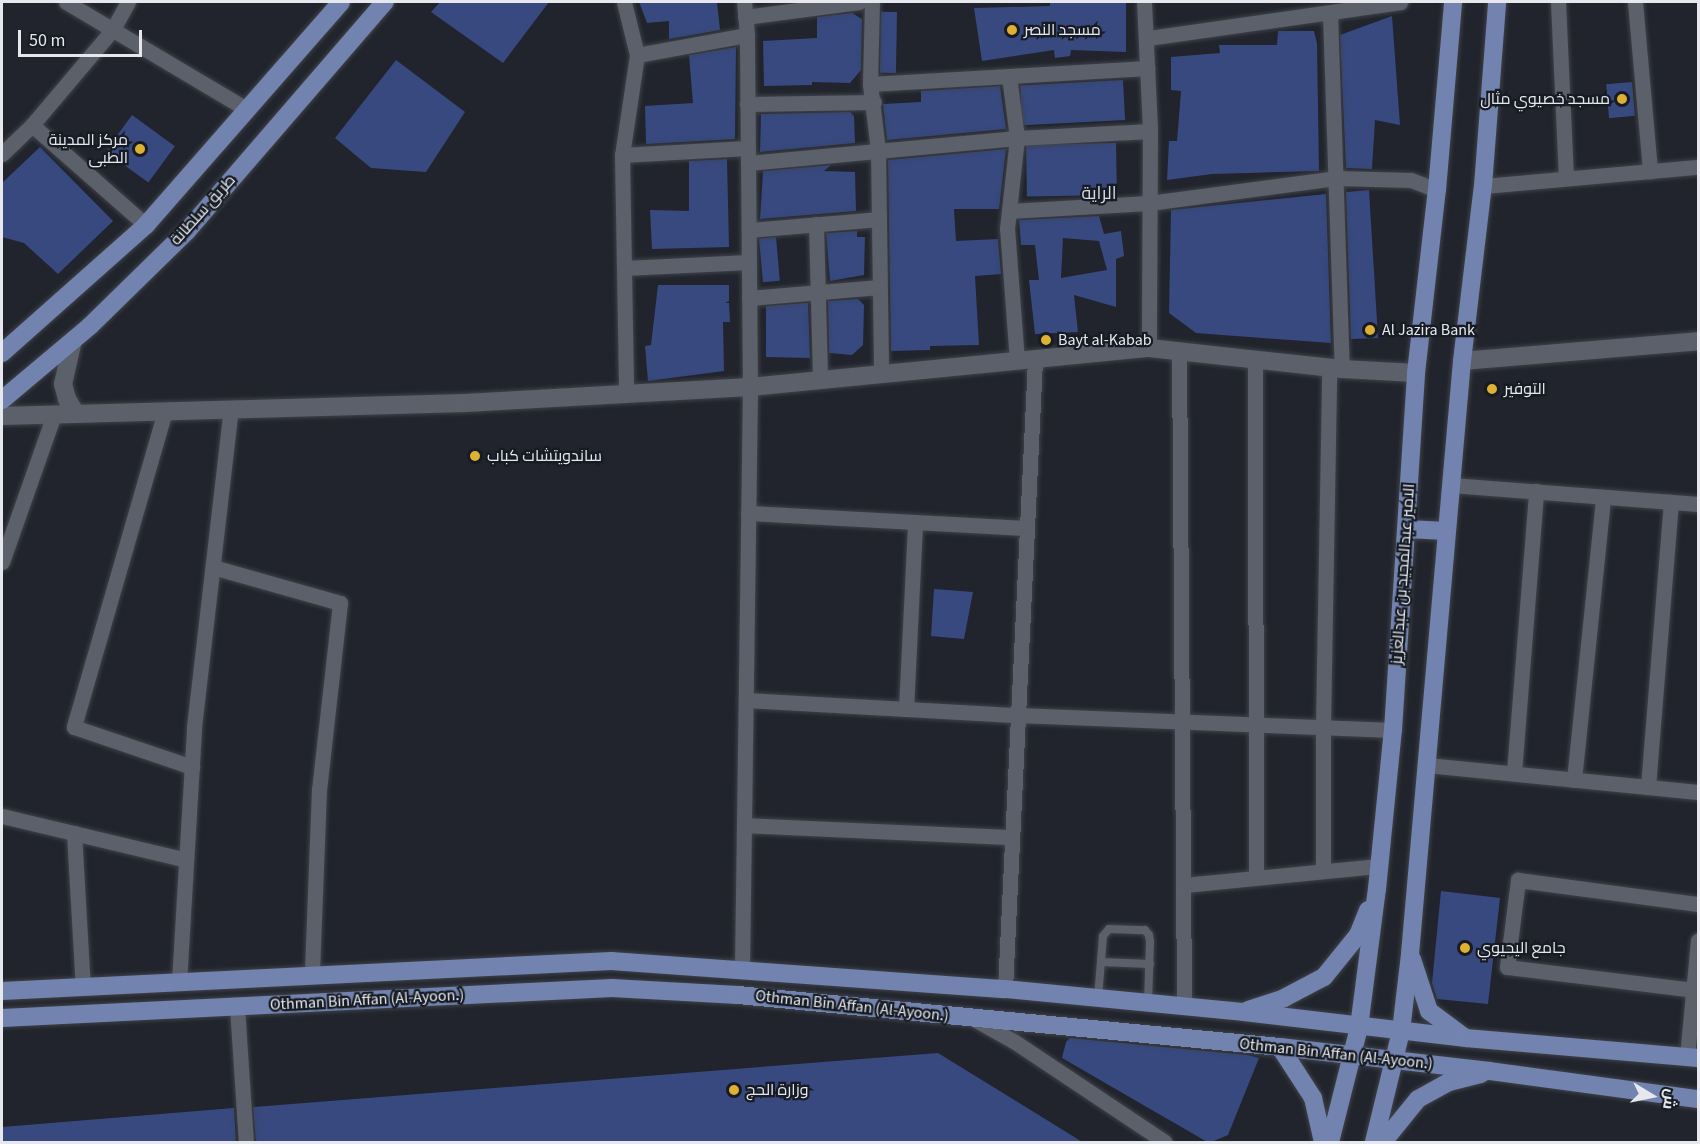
<!DOCTYPE html>
<meta charset="utf-8">
<style>
body{margin:0}
#map{position:relative;width:1700px;height:1144px;overflow:hidden;background:#21242c;font-family:"Source Sans 3",Cairo,sans-serif}
div>[style]{position:absolute}
.building>*{inset:0;background:#37497f;transform-origin:0 0}
.roads{filter:drop-shadow(0 0 2px #3f4249) drop-shadow(0 0 2px #3f4249)}
.service>*{height:8px;margin:-4px;padding:0 4px;transform-origin:4px;border-radius:4px;background:#5c606a}
.minor>*{height:15px;margin:-7.5px;padding:0 7.5px;transform-origin:7.5px;border-radius:7.5px;background:#5c606a}
.tertiary>*{height:18px;margin:-9px;padding:0 9px;transform-origin:9px;border-radius:9px;background:#5c606a}
.primary>*{height:18px;margin:-9px;padding:0 9px;transform-origin:9px;border-radius:9px;background:#7283b0}
.dots>*{width:16px;height:16px;translate:-50% -50%;box-sizing:border-box;border:3px solid #171b23;border-radius:50%}
span{translate:-50% -50%;white-space:nowrap;text-align:center;line-height:1.15;-webkit-text-stroke:4.5px #171b23;paint-order:stroke}
.poi-label{font-size:16px;color:#e6e8ee}
.left{translate:0 -50%;text-align:left}
.right{translate:-100% -50%;text-align:right}
.street-label{font-size:16px;color:#e6e8ee}
.neighbourhood-label{font-size:18px;color:#d6dae6}
.frame{position:absolute;inset:0;border:3px solid #e6e8ee;pointer-events:none}
.north{position:absolute;left:1622px;top:1066px;width:60px;height:60px;-webkit-text-stroke:4px #171b23;paint-order:stroke;rotate:100deg;font-size:16px;font-weight:700;line-height:24px;text-align:center;color:#e6e8ee}
.north::after{content:'';display:block;margin:auto;width:21px;height:27px;background:#e6e8ee;clip-path:polygon(50% 0,100% 100%,50% 72%,0 100%)}
.scale{position:absolute;left:18px;top:30px;width:124px;height:27px;box-sizing:border-box;border:3px solid #e6e8ee;border-top:0;padding-left:8px;font-size:18px;line-height:21px;white-space:nowrap;color:#e6e8ee;-webkit-text-stroke:4px #171b23;paint-order:stroke}
</style>
<div id="map">
<div class="building">
<div style="clip-path:polygon(440px 2px,549px 2px,503px 63px,431px 12px)"></div>
<div style="clip-path:polygon(639px 2px,717px 2px,720px 30px,669px 39px,669px 21px,647px 23px)"></div>
<div style="clip-path:polygon(1050px 2px,1126px 2px,1126px 52px,1071px 50px,1070px 56px,1055px 58px,1054px 50px,982px 61px,974px 8px,1050px 6px)"></div>
<div style="left:897px;top:12px;width:61px;height:16px;rotate:91deg"></div>
<div style="clip-path:polygon(852px 13px,862px 19px,861px 70px,850px 83px,812px 82px,812px 85px,764px 86px,763px 41px,817px 38px,817px 17px)"></div>
<div style="clip-path:polygon(1392px 16px,1400px 125px,1375px 120px,1372px 169px,1346px 168px,1340px 35px)"></div>
<div style="clip-path:polygon(1278px 31px,1314px 31px,1317px 43px,1319px 171px,1212px 174px,1167px 180px,1169px 141px,1177px 141px,1181px 91px,1171px 90px,1171px 57px,1220px 53px,1219px 45px,1277px 45px)"></div>
<div style="clip-path:polygon(736px 47px,735px 139px,646px 144px,645px 106px,693px 103px,689px 55px)"></div>
<div style="clip-path:polygon(396px 60px,465px 112px,426px 172px,371px 168px,335px 138px)"></div>
<div style="left:1123px;top:80px;width:40px;height:103px;rotate:87deg"></div>
<div style="left:1632px;top:82px;width:34px;height:26px;rotate:85deg"></div>
<div style="clip-path:polygon(1000px 86px,1006px 129px,887px 140px,883px 104px,921px 102px,921px 91px)"></div>
<div style="clip-path:polygon(850px 112px,854px 116px,855px 143px,760px 152px,761px 114px)"></div>
<div style="left:132px;top:115px;width:53px;height:45px;rotate:36deg"></div>
<div style="left:1116px;top:143px;width:52px;height:90px;rotate:89deg"></div>
<div style="clip-path:polygon(40px 147px,113px 221px,58px 274px,24px 243px,2px 237px,2px 183px)"></div>
<div style="clip-path:polygon(1006px 149px,999px 209px,954px 209px,956px 241px,998px 239px,1001px 274px,975px 276px,979px 345px,930px 346px,930px 350px,891px 351px,888px 160px)"></div>
<div style="clip-path:polygon(727px 159px,729px 247px,652px 249px,650px 210px,689px 211px,689px 161px)"></div>
<div style="clip-path:polygon(831px 165px,824px 171px,855px 172px,856px 211px,760px 219px,763px 171px)"></div>
<div style="clip-path:polygon(1369px 190px,1378px 338px,1351px 339px,1346px 192px)"></div>
<div style="clip-path:polygon(1326px 194px,1331px 343px,1196px 333px,1169px 313px,1171px 210px)"></div>
<div style="clip-path:polygon(evenodd,1099px 216px,1104px 234px,1121px 231px,1124px 256px,1116px 259px,1116px 307px,1074px 295px,1078px 332px,1035px 334px,1029px 280px,1039px 280px,1035px 245px,1021px 245px,1019px 220px,1099px 216px,1063px 238px,1099px 241px,1107px 270px,1061px 278px,1063px 238px)"></div>
<div style="clip-path:polygon(857px 231px,857px 237px,865px 237px,864px 275px,830px 281px,826px 233px)"></div>
<div style="left:776px;top:237px;width:44px;height:17px;rotate:85deg"></div>
<div style="clip-path:polygon(658px 285px,729px 285px,729px 301px,725px 303px,729px 303px,730px 322px,723px 322px,724px 371px,648px 381px,645px 346px,651px 345px)"></div>
<div style="clip-path:polygon(858px 299px,864px 305px,863px 345px,852px 355px,829px 353px,828px 301px)"></div>
<div style="clip-path:polygon(805px 303px,808px 303px,810px 358px,766px 357px,766px 306px)"></div>
<div style="clip-path:polygon(934px 589px,973px 592px,964px 639px,931px 636px)"></div>
<div style="clip-path:polygon(1441px 891px,1500px 898px,1488px 1004px,1437px 999px,1432px 983px)"></div>
<div style="clip-path:polygon(1070px 1038px,1247px 1055px,1259px 1058px,1228px 1135px,1209px 1143px,1062px 1058px,1066px 1042px)"></div>
<div style="clip-path:polygon(938px 1053px,1084px 1143px,256px 1143px,253px 1107px)"></div>
<div style="clip-path:polygon(234px 1108px,236px 1143px,2px 1143px,2px 1127px)"></div>
</div>
<div class="roads">
<div class="service">
<div style="left:1101px;top:962px;width:49px;rotate:2.3deg"></div>
<div style="left:1098px;top:998px;width:62px;rotate:-85.4deg"></div>
<div style="left:1103px;top:936px;width:9px;rotate:-49deg"></div>
<div style="left:1109px;top:929px;width:36px;rotate:2deg"></div>
<div style="left:1145px;top:930px;width:6px;rotate:51deg"></div>
<div style="left:1149px;top:935px;width:7px;rotate:82deg"></div>
<div style="left:1150px;top:942px;width:59px;rotate:91.9deg"></div>
</div>
<div class="minor">
<div style="left:66px;top:2px;width:209px;rotate:30.7deg"></div>
<div style="left:624px;top:2px;width:55px;rotate:76.2deg"></div>
<div style="left:637px;top:55px;width:101px;rotate:98.5deg"></div>
<div style="left:622px;top:155px;width:239px;rotate:89deg"></div>
<div style="left:872px;top:2px;width:82px;rotate:91.4deg"></div>
<div style="left:870px;top:84px;width:66px;rotate:83.1deg"></div>
<div style="left:878px;top:150px;width:224px;rotate:89.2deg"></div>
<div style="left:1144px;top:2px;width:129px;rotate:87.3deg"></div>
<div style="left:1150px;top:131px;width:217px;rotate:90.3deg"></div>
<div style="left:1558px;top:2px;width:176px;rotate:87.4deg"></div>
<div style="left:1635px;top:2px;width:170px;rotate:84.9deg"></div>
<div style="left:1330px;top:13px;width:356px;rotate:88.1deg"></div>
<div style="left:745px;top:17px;width:115px;rotate:-7.5deg"></div>
<div style="left:1148px;top:38px;width:255px;rotate:-8.1deg"></div>
<div style="left:637px;top:55px;width:112px;rotate:-10.3deg"></div>
<div style="left:1009px;top:76px;width:63px;rotate:82.6deg"></div>
<div style="left:1017px;top:138px;width:91px;rotate:96.3deg"></div>
<div style="left:1007px;top:228px;width:133px;rotate:85.7deg"></div>
<div style="left:870px;top:84px;width:278px;rotate:-3.3deg"></div>
<div style="left:747px;top:104px;width:127px;rotate:-0.9deg"></div>
<div style="left:32px;top:125px;width:152px;rotate:41.3deg"></div>
<div style="left:2px;top:154px;width:42px;rotate:-44deg"></div>
<div style="left:32px;top:125px;width:126px;rotate:-49.8deg"></div>
<div style="left:113px;top:29px;width:31px;rotate:-61deg"></div>
<div style="left:622px;top:155px;width:125px;rotate:-3.2deg"></div>
<div style="left:748px;top:163px;width:270px;rotate:-5.3deg"></div>
<div style="left:1017px;top:138px;width:133px;rotate:-3deg"></div>
<div style="left:1483px;top:186px;width:216px;rotate:-5.1deg"></div>
<div style="left:1009px;top:211px;width:140px;rotate:-3.3deg"></div>
<div style="left:1149px;top:203px;width:190px;rotate:-7.6deg"></div>
<div style="left:1337px;top:178px;width:74px;rotate:1.5deg"></div>
<div style="left:1411px;top:180px;width:28px;rotate:21deg"></div>
<div style="left:816px;top:224px;width:156px;rotate:88.5deg"></div>
<div style="left:749px;top:230px;width:130px;rotate:-4.8deg"></div>
<div style="left:624px;top:268px;width:125px;rotate:-2.7deg"></div>
<div style="left:749px;top:298px;width:131px;rotate:-4.8deg"></div>
<div style="left:1179px;top:351px;width:655px;rotate:89.56deg"></div>
<div style="left:1255px;top:359px;width:518px;rotate:89.89deg"></div>
<div style="left:165px;top:411px;width:329px;rotate:106.1deg"></div>
<div style="left:74px;top:727px;width:125px;rotate:18.7deg"></div>
<div style="left:1451px;top:485px;width:248px;rotate:4.4deg"></div>
<div style="left:748px;top:513px;width:279px;rotate:3.1deg"></div>
<div style="left:2px;top:562px;width:157px;rotate:-70.6deg"></div>
<div style="left:213px;top:567px;width:132px;rotate:15.8deg"></div>
<div style="left:340px;top:603px;width:187px;rotate:96.4deg"></div>
<div style="left:319px;top:789px;width:186px;rotate:92.2deg"></div>
<div style="left:746px;top:700px;width:272px;rotate:3.2deg"></div>
<div style="left:1018px;top:715px;width:375px;rotate:2.3deg"></div>
<div style="left:906px;top:709px;width:187px;rotate:-87.2deg"></div>
<div style="left:1427px;top:765px;width:272px;rotate:5.7deg"></div>
<div style="left:1514px;top:773px;width:283px;rotate:-85.5deg"></div>
<div style="left:1574px;top:780px;width:284px;rotate:-84.1deg"></div>
<div style="left:1648px;top:787px;width:286px;rotate:-85.4deg"></div>
<div style="left:2px;top:816px;width:189px;rotate:13.4deg"></div>
<div style="left:744px;top:825px;width:268px;rotate:2.6deg"></div>
<div style="left:74px;top:833px;width:154px;rotate:86.7deg"></div>
<div style="left:1323px;top:871px;width:144px;rotate:-90deg"></div>
<div style="left:1323px;top:727px;width:360px;rotate:-89deg"></div>
<div style="left:1184px;top:885px;width:196px;rotate:-5.6deg"></div>
<div style="left:742px;top:968px;width:581px;rotate:-89.21deg"></div>
<div style="left:750px;top:387px;width:352px;rotate:-90.5deg"></div>
<div style="left:747px;top:35px;width:33px;rotate:-95deg"></div>
<div style="left:179px;top:982px;width:255px;rotate:-86.6deg"></div>
<div style="left:194px;top:727px;width:320px;rotate:-83.4deg"></div>
<div style="left:1005px;top:989px;width:631px;rotate:-87.27deg"></div>
<div style="left:1694px;top:990px;width:188px;rotate:-173deg"></div>
<div style="left:1507px;top:967px;width:88px;rotate:-82.8deg"></div>
<div style="left:1518px;top:880px;width:182px;rotate:7.6deg"></div>
<div style="left:237px;top:1007px;width:135px;rotate:86.2deg"></div>
<div style="left:974px;top:1019px;width:47px;rotate:29.3deg"></div>
<div style="left:1015px;top:1042px;width:180px;rotate:33.7deg"></div>
<div style="left:1687px;top:1057px;width:117px;rotate:-84.6deg"></div>
</div>
<div class="tertiary">
<div style="left:73px;top:340px;width:45px;rotate:102.8deg"></div>
<div style="left:63px;top:384px;width:16px;rotate:75deg"></div>
<div style="left:67px;top:399px;width:17px;rotate:59deg"></div>
<div style="left:1462px;top:361px;width:237px;rotate:-4.8deg"></div>
<div style="left:2px;top:416px;width:463px;rotate:-1.6deg"></div>
<div style="left:465px;top:403px;width:285px;rotate:-3.2deg"></div>
<div style="left:750px;top:387px;width:401px;rotate:-5.6deg"></div>
<div style="left:1149px;top:348px;width:194px;rotate:6.2deg"></div>
<div style="left:1342px;top:369px;width:74px;rotate:3.1deg"></div>
</div>
<div class="primary">
<div style="left:2px;top:353px;width:193px;rotate:-41.6deg"></div>
<div style="left:146px;top:225px;width:296px;rotate:-48.8deg"></div>
<div style="left:2px;top:400px;width:116px;rotate:-40.1deg"></div>
<div style="left:91px;top:325px;width:134px;rotate:-44.4deg"></div>
<div style="left:187px;top:231px;width:303px;rotate:-49.2deg"></div>
<div style="left:1407px;top:529px;width:39px;rotate:3deg"></div>
<div style="left:1412px;top:959px;width:55px;rotate:71.9deg"></div>
<div style="left:1429px;top:1011px;width:44px;rotate:36.6deg"></div>
<div style="left:2px;top:991px;width:610px;rotate:-2.82deg"></div>
<div style="left:611px;top:961px;width:395px;rotate:4.1deg"></div>
<div style="left:1005px;top:989px;width:240px;rotate:5.5deg"></div>
<div style="left:1244px;top:1012px;width:224px;rotate:6.7deg"></div>
<div style="left:1466px;top:1038px;width:233px;rotate:4.9deg"></div>
<div style="left:1248px;top:1010px;width:38px;rotate:-18deg"></div>
<div style="left:1284px;top:998px;width:45px;rotate:-27.7deg"></div>
<div style="left:1324px;top:977px;width:54px;rotate:-51deg"></div>
<div style="left:1358px;top:935px;width:27px;rotate:-68deg"></div>
<div style="left:2px;top:1018px;width:611px;rotate:-2.82deg"></div>
<div style="left:612px;top:988px;width:126px;rotate:3.2deg"></div>
<div style="left:738px;top:995px;width:544px;rotate:5.48deg"></div>
<div style="left:1280px;top:1047px;width:211px;rotate:6.5deg"></div>
<div style="left:1490px;top:1071px;width:210px;rotate:7.7deg"></div>
<div style="left:1280px;top:1047px;width:61px;rotate:57.1deg"></div>
<div style="left:1313px;top:1098px;width:45px;rotate:77.2deg"></div>
<div style="left:1330px;top:1142px;width:119px;rotate:-75.8deg"></div>
<div style="left:1359px;top:1027px;width:139px;rotate:-82.6deg"></div>
<div style="left:1377px;top:889px;width:160px;rotate:-84.3deg"></div>
<div style="left:1393px;top:730px;width:358px;rotate:-86.3deg"></div>
<div style="left:1416px;top:373px;width:184px;rotate:-83.5deg"></div>
<div style="left:1437px;top:190px;width:189px;rotate:-85.1deg"></div>
<div style="left:1374px;top:1142px;width:114px;rotate:-76.3deg"></div>
<div style="left:1401px;top:1031px;width:78px;rotate:-83.3deg"></div>
<div style="left:1410px;top:954px;width:595px;rotate:-84.99deg"></div>
<div style="left:1462px;top:361px;width:176px;rotate:-83.2deg"></div>
<div style="left:1483px;top:186px;width:185px;rotate:-85.6deg"></div>
<div style="left:1383px;top:1142px;width:55px;rotate:-50.9deg"></div>
<div style="left:1418px;top:1099px;width:35px;rotate:-29deg"></div>
<div style="left:1449px;top:1082px;width:33px;rotate:-14deg"></div>
</div>
</div>
<div class="dots">
<div style="left:1012px;top:30px;background:#deb133"></div>
<div style="left:1622px;top:99px;background:#deb133"></div>
<div style="left:140px;top:149px;background:#deb133"></div>
<div style="left:1370px;top:330px;background:#deb133"></div>
<div style="left:1046px;top:340px;background:#deb133"></div>
<div style="left:1492px;top:389px;background:#deb133"></div>
<div style="left:475px;top:456px;background:#deb133"></div>
<div style="left:1465px;top:948px;background:#deb133"></div>
<div style="left:734px;top:1090px;background:#deb133"></div>
</div>
<div class="poi-label">
<span class="left" style="left:1024px;top:30px">مسجد النصر</span>
<span class="right" style="left:1610px;top:99px">مسجد خصيوي مثال</span>
<span class="right" style="left:128px;top:149px">مرکز المدینة<br>الطبی</span>
<span class="left" style="left:1382px;top:330px">Al Jazira Bank</span>
<span class="left" style="left:1058px;top:340px">Bayt al-Kabab</span>
<span class="left" style="left:1504px;top:389px">التوفير</span>
<span class="left" style="left:487px;top:456px">ساندويتشات كباب</span>
<span class="left" style="left:1477px;top:948px">جامع اليحيوي</span>
<span class="left" style="left:746px;top:1090px">وزارة الحج</span>
</div>
<div class="street-label">
<span style="left:203px;top:210px;rotate:-48deg">طريق سلطانة</span>
<span style="left:1403px;top:574px;rotate:-86deg">الامير عبدالمجيد بن عبدالعزيز</span>
<span style="left:367px;top:1000px;rotate:-3deg">Othman Bin Affan (Al-Ayoon.)</span>
<span style="left:852px;top:1006px;rotate:6deg">Othman Bin Affan (Al-Ayoon.)</span>
<span style="left:1336px;top:1054px;rotate:6deg">Othman Bin Affan (Al-Ayoon.)</span>
</div>
<div class="neighbourhood-label">
<span style="left:1099px;top:194px">الراية</span>
</div>
<div class="frame"></div>
<div class="north">ش</div>
<div class="scale">50 m</div>
</div>
